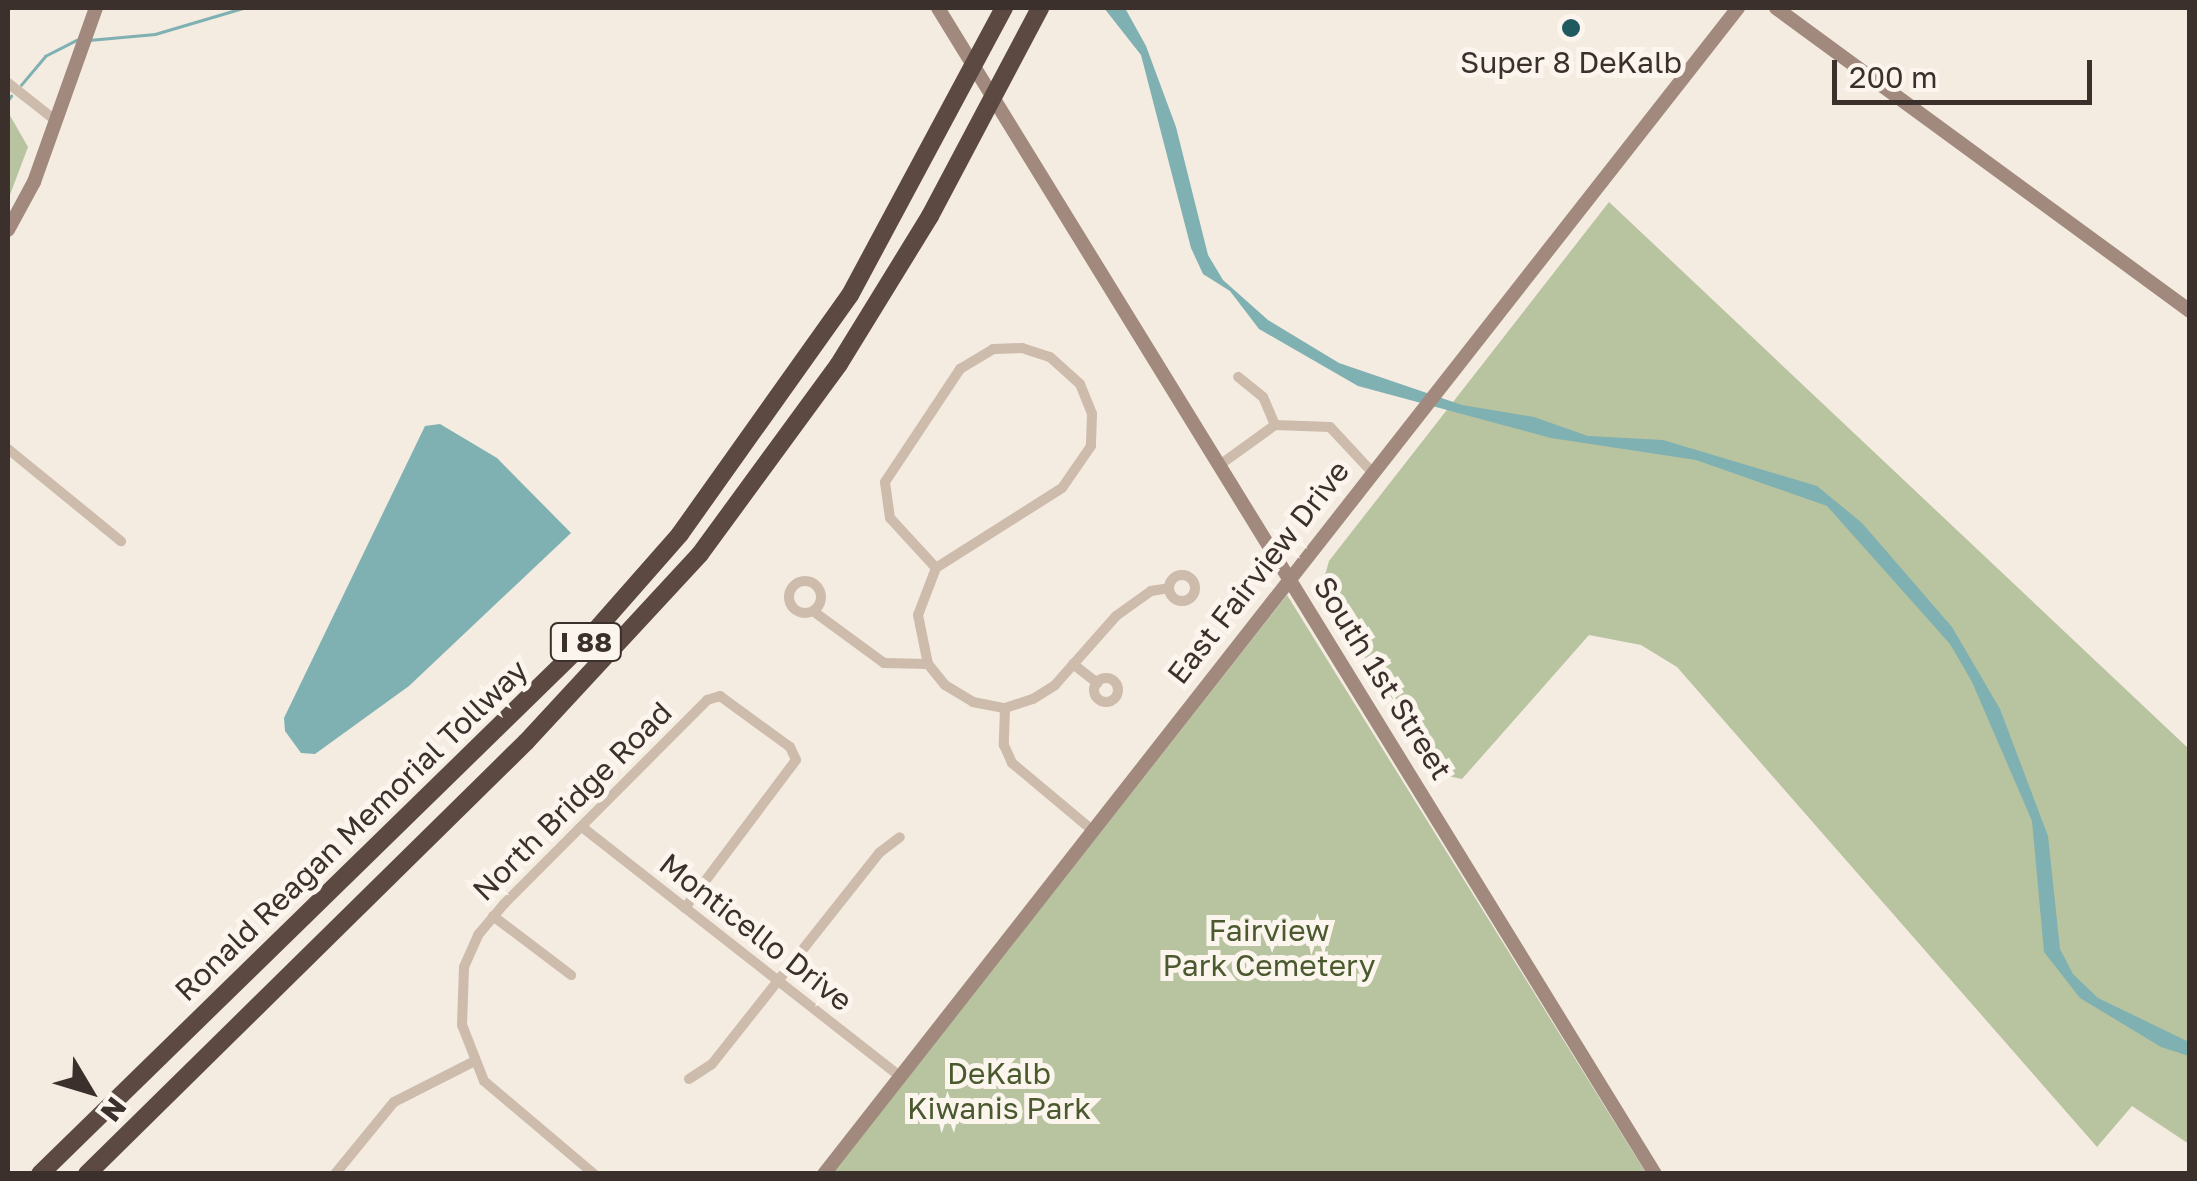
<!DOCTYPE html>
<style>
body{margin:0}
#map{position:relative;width:2197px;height:1181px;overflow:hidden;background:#f4ebe1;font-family:"Golos Text",sans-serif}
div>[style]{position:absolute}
.green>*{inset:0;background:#b8c4a0}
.water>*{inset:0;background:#7fb0b2}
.stream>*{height:2.5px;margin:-1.25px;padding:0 1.25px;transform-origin:1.25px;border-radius:1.25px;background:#7fb0b2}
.street>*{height:10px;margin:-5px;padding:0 5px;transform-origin:5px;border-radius:5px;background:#cdbbac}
.street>.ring{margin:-5px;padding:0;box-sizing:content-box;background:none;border:10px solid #cdbbac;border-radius:50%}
.secondary>*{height:14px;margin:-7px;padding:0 7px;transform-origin:7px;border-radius:7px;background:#a18a7d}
.highway>*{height:18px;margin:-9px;padding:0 9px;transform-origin:9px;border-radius:9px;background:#5c4a42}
.dots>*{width:28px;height:28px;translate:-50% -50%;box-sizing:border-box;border:5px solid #fbf5ee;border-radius:50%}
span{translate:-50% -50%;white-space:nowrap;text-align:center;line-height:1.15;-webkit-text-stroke:10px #fbf5ee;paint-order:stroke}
.shield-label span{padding:2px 8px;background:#fbf5ee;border:2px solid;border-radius:8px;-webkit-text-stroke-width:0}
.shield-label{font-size:28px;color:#3b302b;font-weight:700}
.poi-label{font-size:30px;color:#3b302b}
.street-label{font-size:30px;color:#3b302b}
.park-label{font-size:30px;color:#4a5a2e}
.frame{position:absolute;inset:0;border:10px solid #3b302b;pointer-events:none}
.north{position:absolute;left:40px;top:1041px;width:100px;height:100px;-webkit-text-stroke:8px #fbf5ee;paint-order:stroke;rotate:128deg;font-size:28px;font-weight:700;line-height:40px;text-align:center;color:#3b302b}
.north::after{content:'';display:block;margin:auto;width:35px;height:45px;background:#3b302b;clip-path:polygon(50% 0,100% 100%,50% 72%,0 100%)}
.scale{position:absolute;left:1832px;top:60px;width:260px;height:45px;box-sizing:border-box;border:5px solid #3b302b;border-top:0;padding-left:12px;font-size:30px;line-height:35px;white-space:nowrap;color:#3b302b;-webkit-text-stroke:8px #fbf5ee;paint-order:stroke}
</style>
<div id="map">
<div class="green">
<div style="clip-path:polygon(8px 112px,28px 147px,8px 200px)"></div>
<div style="clip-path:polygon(1609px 202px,2189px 749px,2189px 1144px,2132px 1106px,2097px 1147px,1677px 667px,1641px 645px,1589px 635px,1462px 779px,1434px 773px,1322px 586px,1329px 561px)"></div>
<div style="clip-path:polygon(1287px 595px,1646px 1173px,832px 1174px)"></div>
</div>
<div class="water">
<div style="clip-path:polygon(1104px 8px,1125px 8px,1146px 46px,1176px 127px,1208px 255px,1223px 280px,1268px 320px,1339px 363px,1462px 405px,1534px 417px,1588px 436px,1663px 440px,1817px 486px,1862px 523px,1952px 627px,2000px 709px,2048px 836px,2060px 949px,2073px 974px,2098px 998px,2189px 1042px,2189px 1056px,2161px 1047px,2080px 998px,2044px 952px,2032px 821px,1972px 682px,1950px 644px,1827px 506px,1696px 460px,1551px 438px,1358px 386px,1259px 329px,1230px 291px,1203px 274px,1191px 248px,1141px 55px)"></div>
<div style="clip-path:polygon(440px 424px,497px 458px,571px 533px,409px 686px,315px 754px,301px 753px,285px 731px,284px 718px,425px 426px)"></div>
</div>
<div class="stream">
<div style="left:89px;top:40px;width:66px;rotate:-5.2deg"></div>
<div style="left:155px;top:34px;width:92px;rotate:-16.5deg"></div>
<div style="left:21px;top:85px;width:38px;rotate:-50deg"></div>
<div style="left:45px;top:56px;width:35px;rotate:-27deg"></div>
<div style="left:8px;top:100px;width:5px;rotate:-53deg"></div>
</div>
<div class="street">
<div style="left:8px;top:83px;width:60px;rotate:38.2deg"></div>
<div style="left:1275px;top:425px;width:55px;rotate:2.1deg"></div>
<div style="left:1330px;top:427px;width:62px;rotate:47deg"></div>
<div style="left:8px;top:449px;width:146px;rotate:39.2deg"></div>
<div style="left:1221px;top:464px;width:67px;rotate:-35.8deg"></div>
<div style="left:1275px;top:425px;width:30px;rotate:-113deg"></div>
<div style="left:1263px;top:397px;width:32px;rotate:-141deg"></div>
<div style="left:936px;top:568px;width:68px;rotate:-132.6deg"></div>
<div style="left:890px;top:518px;width:36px;rotate:-98deg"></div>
<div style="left:885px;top:482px;width:136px;rotate:-56.4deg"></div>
<div style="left:960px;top:369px;width:39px;rotate:-31deg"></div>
<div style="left:993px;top:349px;width:29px;rotate:-2deg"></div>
<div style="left:1022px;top:348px;width:29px;rotate:18deg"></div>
<div style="left:1050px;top:357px;width:40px;rotate:42deg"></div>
<div style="left:1080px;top:384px;width:32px;rotate:68deg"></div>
<div style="left:1092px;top:414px;width:32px;rotate:92deg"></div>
<div style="left:1091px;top:446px;width:51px;rotate:124.6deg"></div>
<div style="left:1062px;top:488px;width:149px;rotate:147.6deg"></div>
<div style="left:936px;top:568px;width:50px;rotate:111deg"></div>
<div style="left:918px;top:615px;width:50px;rotate:78.5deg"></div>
<div style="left:928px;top:664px;width:27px;rotate:51deg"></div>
<div style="left:945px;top:685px;width:33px;rotate:31deg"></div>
<div style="left:973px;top:702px;width:33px;rotate:11deg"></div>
<div style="left:1005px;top:708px;width:29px;rotate:-18deg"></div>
<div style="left:1033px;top:699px;width:26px;rotate:-32deg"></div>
<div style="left:1055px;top:685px;width:92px;rotate:-48.5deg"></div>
<div style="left:1116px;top:616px;width:43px;rotate:-35.5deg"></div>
<div style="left:1151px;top:591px;width:18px;rotate:-9deg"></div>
<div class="ring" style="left:1169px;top:575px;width:16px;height:16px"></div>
<div class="ring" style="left:789px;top:581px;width:22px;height:22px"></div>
<div style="left:813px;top:611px;width:88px;rotate:36.2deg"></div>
<div style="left:884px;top:663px;width:44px;rotate:1.3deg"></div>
<div style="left:1073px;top:664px;width:31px;rotate:38deg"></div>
<div class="ring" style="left:1094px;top:678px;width:14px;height:14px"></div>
<div style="left:1005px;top:708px;width:37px;rotate:92deg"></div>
<div style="left:1004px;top:745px;width:20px;rotate:66deg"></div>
<div style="left:1012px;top:763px;width:103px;rotate:39.9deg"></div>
<div style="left:582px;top:827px;width:404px;rotate:38.1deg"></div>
<div style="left:493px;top:916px;width:98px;rotate:37.1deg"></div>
<div style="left:689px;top:1079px;width:27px;rotate:-33deg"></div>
<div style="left:712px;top:1064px;width:269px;rotate:-51.6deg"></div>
<div style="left:879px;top:853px;width:26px;rotate:-37deg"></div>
<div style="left:335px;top:1174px;width:93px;rotate:-50.7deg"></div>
<div style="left:394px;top:1102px;width:89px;rotate:-26.9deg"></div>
<div style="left:594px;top:1174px;width:144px;rotate:-139.8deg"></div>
<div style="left:484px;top:1081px;width:60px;rotate:-111.4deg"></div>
<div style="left:462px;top:1025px;width:58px;rotate:-88deg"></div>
<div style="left:464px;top:967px;width:35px;rotate:-66deg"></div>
<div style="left:478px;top:935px;width:40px;rotate:-50deg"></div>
<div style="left:504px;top:904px;width:288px;rotate:-45.1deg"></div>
<div style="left:707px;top:700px;width:14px;rotate:-17deg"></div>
<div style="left:720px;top:696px;width:87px;rotate:36.1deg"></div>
<div style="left:790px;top:747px;width:14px;rotate:65deg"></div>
<div style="left:796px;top:760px;width:185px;rotate:126.9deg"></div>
</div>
<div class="secondary">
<div style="left:938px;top:8px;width:1369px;rotate:58.41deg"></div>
<div style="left:1776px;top:8px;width:513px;rotate:36.2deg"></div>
<div style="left:8px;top:230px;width:55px;rotate:-61.6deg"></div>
<div style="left:34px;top:182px;width:185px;rotate:-70.4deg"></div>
<div style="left:824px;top:1174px;width:1482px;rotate:-51.91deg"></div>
</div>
<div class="highway">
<div style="left:40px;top:1174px;width:764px;rotate:-44.31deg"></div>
<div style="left:587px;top:640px;width:141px;rotate:-48.7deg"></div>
<div style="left:680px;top:534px;width:293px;rotate:-54.6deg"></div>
<div style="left:850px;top:295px;width:326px;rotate:-61.8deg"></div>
<div style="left:87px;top:1174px;width:616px;rotate:-44.54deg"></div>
<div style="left:526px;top:742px;width:256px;rotate:-47.2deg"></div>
<div style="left:700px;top:554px;width:235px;rotate:-53.8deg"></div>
<div style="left:839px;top:364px;width:174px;rotate:-58.4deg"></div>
<div style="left:930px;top:216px;width:235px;rotate:-62.1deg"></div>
</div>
<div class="dots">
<div style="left:1571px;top:28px;background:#1f5a5e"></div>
</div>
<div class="shield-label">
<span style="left:586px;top:642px">I 88</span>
</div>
<div class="poi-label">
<span style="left:1571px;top:62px">Super 8 DeKalb</span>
</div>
<div class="street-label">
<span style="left:1258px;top:572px;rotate:-52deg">East Fairview Drive</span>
<span style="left:1383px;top:678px;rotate:58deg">South 1st Street</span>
<span style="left:572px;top:801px;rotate:-45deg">North Bridge Road</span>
<span style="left:351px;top:830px;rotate:-44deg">Ronald Reagan Memorial Tollway</span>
<span style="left:756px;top:932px;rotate:38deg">Monticello Drive</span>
</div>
<div class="park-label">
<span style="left:1269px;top:947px">Fairview<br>Park Cemetery</span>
<span style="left:999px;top:1090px">DeKalb<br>Kiwanis Park</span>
</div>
<div class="frame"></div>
<div class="north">N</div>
<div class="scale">200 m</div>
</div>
